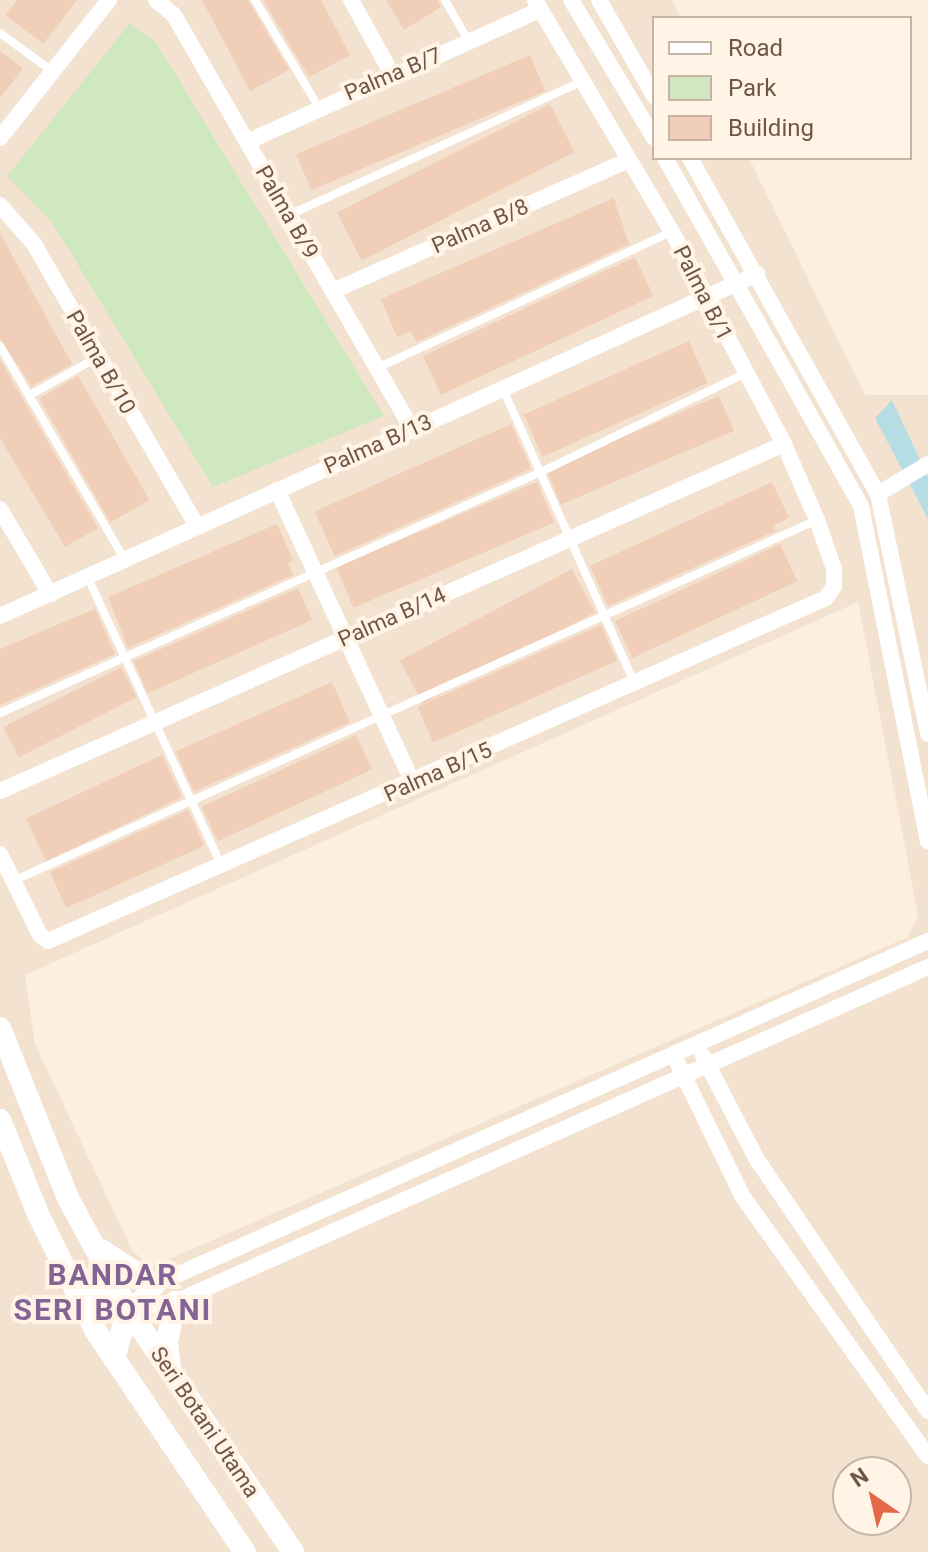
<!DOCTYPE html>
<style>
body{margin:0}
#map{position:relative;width:928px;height:1552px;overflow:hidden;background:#fbf0e0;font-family:Roboto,sans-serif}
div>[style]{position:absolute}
.residential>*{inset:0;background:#f3e2cf}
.green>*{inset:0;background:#d0e8bf}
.water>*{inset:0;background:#b6dde4}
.building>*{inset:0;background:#f0ceb8;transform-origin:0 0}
.service>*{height:8px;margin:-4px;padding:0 4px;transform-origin:4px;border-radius:4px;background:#fff}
.minor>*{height:16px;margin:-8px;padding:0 8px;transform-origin:8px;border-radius:8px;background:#fff}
.secondary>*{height:22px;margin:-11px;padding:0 11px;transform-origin:11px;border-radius:11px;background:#fff}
span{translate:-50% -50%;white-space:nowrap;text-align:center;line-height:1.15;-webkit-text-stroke:8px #fff4e6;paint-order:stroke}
.street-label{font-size:22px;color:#715648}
.district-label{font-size:30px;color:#836494;font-weight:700;letter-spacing:2px}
.legend{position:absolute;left:652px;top:16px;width:260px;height:144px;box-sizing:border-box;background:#fff4e6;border:2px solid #c6b5a7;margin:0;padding:10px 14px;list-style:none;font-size:24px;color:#715648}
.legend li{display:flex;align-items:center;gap:16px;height:40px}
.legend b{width:40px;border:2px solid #c6b5a7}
.north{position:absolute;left:832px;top:1456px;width:80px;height:80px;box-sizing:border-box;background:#fff4e6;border:2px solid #c6b5a7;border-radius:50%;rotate:326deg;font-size:22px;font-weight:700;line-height:32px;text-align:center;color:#715648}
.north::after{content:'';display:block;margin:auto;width:28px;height:36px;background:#e36847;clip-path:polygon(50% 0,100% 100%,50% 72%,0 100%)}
</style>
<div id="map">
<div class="residential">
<div style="clip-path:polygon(evenodd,0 0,672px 0,681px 18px,654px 18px,654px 158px,749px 158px,865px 395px,928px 395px,928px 1552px,0 1552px,0 0,858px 602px,918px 915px,908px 937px,151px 1267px,132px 1250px,35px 1044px,25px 975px,858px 602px,0 0,848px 1472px,896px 1472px,896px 1520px,848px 1520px,848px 1472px)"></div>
</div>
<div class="green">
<div style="clip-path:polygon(130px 23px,155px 41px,384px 416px,213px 487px,52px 222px,7px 176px)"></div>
</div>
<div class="water">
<div style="clip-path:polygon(892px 400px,928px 477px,928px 519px,875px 418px)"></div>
</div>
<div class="building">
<div style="clip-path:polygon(17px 0,77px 0,43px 44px,5px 15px)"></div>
<div style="clip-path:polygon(202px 0,248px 0,289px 70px,250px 91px)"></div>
<div style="clip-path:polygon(263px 0,321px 0,350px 55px,309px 77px)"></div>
<div style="clip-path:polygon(386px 0,438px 0,441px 7px,404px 30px)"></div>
<div style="clip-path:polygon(0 51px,23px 68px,0 98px)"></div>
<div style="left:530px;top:55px;width:39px;height:254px;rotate:67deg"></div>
<div style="left:550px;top:104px;width:54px;height:239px;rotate:63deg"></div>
<div style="clip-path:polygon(614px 198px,629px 244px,416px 342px,411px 331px,397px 337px,381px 299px)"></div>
<div style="clip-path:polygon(0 233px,72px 364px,32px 386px,0 339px)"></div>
<div style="left:635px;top:257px;width:43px;height:234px;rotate:65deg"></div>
<div style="left:689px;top:341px;width:46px;height:181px;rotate:66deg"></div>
<div style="clip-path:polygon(0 360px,98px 528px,65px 547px,0 438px)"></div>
<div style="left:78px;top:376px;width:143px;height:45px;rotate:60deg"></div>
<div style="left:719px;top:396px;width:38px;height:188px;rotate:67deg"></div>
<div style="left:511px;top:424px;width:49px;height:215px;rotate:66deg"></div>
<div style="left:537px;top:482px;width:44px;height:218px;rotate:67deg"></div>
<div style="clip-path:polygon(772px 482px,789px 518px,772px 526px,775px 531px,608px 606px,590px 566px)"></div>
<div style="clip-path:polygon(277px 524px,293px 560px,288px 563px,293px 575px,128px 648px,108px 597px)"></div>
<div style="left:780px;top:544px;width:41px;height:182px;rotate:65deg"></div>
<div style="left:572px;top:569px;width:49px;height:195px;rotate:62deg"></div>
<div style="left:298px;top:588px;width:35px;height:180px;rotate:66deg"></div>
<div style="clip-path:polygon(95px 609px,115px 654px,0 705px,0 649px)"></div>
<div style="left:601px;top:625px;width:39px;height:201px;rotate:66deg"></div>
<div style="left:121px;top:667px;width:34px;height:132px;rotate:63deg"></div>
<div style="left:332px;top:682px;width:44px;height:171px;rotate:66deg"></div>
<div style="left:356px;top:735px;width:38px;height:170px;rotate:65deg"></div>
<div style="left:162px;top:755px;width:47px;height:150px;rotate:65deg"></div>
<div style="clip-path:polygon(188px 810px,204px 845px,200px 848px,66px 908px,50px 872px)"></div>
</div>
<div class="service">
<div style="left:255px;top:0;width:123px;rotate:59.3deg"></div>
<div style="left:445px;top:0;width:48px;rotate:60.3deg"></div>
<div style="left:0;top:33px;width:64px;rotate:36.2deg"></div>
<div style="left:289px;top:215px;width:321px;rotate:-24.5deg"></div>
<div style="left:0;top:346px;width:246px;rotate:59.7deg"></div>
<div style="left:377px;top:368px;width:325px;rotate:-24.8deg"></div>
<div style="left:503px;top:389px;width:321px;rotate:65.9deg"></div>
<div style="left:30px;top:395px;width:78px;rotate:-29.2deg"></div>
<div style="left:87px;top:576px;width:319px;rotate:65.1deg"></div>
<div style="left:0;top:713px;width:592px;rotate:-24.01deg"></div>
<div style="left:541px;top:472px;width:225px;rotate:-25.8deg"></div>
<div style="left:13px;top:881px;width:881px;rotate:-24.18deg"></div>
</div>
<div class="minor">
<div style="left:156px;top:0;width:23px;rotate:40deg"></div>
<div style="left:174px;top:15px;width:478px;rotate:60.1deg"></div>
<div style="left:351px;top:0;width:87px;rotate:61.1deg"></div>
<div style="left:571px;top:0;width:161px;rotate:59deg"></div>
<div style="left:599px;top:0;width:111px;rotate:60.2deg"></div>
<div style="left:0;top:138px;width:176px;rotate:-51.7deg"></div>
<div style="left:247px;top:142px;width:321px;rotate:-24.3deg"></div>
<div style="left:665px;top:158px;width:399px;rotate:60.6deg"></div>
<div style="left:861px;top:506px;width:342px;rotate:78.7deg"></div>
<div style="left:690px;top:158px;width:385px;rotate:60.8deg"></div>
<div style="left:878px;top:494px;width:245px;rotate:78.2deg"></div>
<div style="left:0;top:205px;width:52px;rotate:48.9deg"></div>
<div style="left:34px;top:244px;width:324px;rotate:60deg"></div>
<div style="left:333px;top:291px;width:321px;rotate:-23.9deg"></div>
<div style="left:277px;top:490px;width:323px;rotate:65.1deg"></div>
<div style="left:878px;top:494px;width:58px;rotate:-31deg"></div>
<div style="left:0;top:509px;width:99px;rotate:59.5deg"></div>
<div style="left:0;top:616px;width:831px;rotate:-24.31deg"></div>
<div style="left:0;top:791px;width:857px;rotate:-23.87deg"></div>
<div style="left:0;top:854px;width:90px;rotate:63.7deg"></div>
<div style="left:40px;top:935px;width:10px;rotate:37deg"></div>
<div style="left:48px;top:941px;width:850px;rotate:-23.79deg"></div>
<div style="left:826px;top:598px;width:14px;rotate:-56deg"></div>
<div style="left:834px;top:586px;width:17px;rotate:-90deg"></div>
<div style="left:834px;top:569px;width:52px;rotate:-109.1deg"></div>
<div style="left:817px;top:520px;width:83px;rotate:-113.5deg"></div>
<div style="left:784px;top:444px;width:240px;rotate:-117.8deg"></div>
<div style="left:672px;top:232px;width:269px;rotate:-120.6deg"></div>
<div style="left:703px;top:1056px;width:115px;rotate:62.5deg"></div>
<div style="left:756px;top:1158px;width:306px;rotate:55.8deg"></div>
<div style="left:678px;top:1064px;width:148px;rotate:64deg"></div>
<div style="left:743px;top:1197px;width:318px;rotate:54.5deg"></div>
<div style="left:128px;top:1309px;width:35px;rotate:-43deg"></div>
<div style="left:154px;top:1285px;width:847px;rotate:-23.96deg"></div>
<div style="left:128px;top:1309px;width:48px;rotate:-8.5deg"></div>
<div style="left:175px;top:1302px;width:824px;rotate:-23.98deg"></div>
</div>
<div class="secondary">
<div style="left:0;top:1028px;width:183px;rotate:68.2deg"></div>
<div style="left:68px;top:1198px;width:126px;rotate:61.6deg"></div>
<div style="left:128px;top:1309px;width:294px;rotate:55.8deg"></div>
<div style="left:0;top:1120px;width:104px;rotate:67.9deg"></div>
<div style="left:39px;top:1216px;width:127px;rotate:63.8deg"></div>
<div style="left:95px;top:1330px;width:268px;rotate:56deg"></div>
<div style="left:101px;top:1250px;width:64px;rotate:33.4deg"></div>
<div style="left:75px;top:1272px;width:35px;rotate:47deg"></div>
<div style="left:99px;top:1298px;width:31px;rotate:21deg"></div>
<div style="left:114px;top:1359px;width:52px;rotate:-74.4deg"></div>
<div style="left:170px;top:1368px;width:26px;rotate:-97deg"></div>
<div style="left:167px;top:1342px;width:41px;rotate:-78.7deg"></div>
</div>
<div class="street-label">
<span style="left:393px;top:74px;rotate:-23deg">Palma B/7</span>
<span style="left:287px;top:212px;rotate:60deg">Palma B/9</span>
<span style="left:480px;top:226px;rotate:-24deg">Palma B/8</span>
<span style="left:703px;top:293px;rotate:63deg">Palma B/1</span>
<span style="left:101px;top:362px;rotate:60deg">Palma B/10</span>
<span style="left:378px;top:444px;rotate:-24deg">Palma B/13</span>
<span style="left:392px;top:617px;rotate:-24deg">Palma B/14</span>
<span style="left:438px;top:772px;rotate:-24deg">Palma B/15</span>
<span style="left:205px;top:1422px;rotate:56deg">Seri Botani Utama</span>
</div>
<div class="district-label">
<span style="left:113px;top:1292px">BANDAR<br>SERI BOTANI</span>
</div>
<ul class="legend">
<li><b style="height:10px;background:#fff"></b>Road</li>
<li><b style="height:22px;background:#d0e8bf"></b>Park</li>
<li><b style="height:22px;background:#f0ceb8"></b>Building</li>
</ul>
<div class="north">N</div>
</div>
